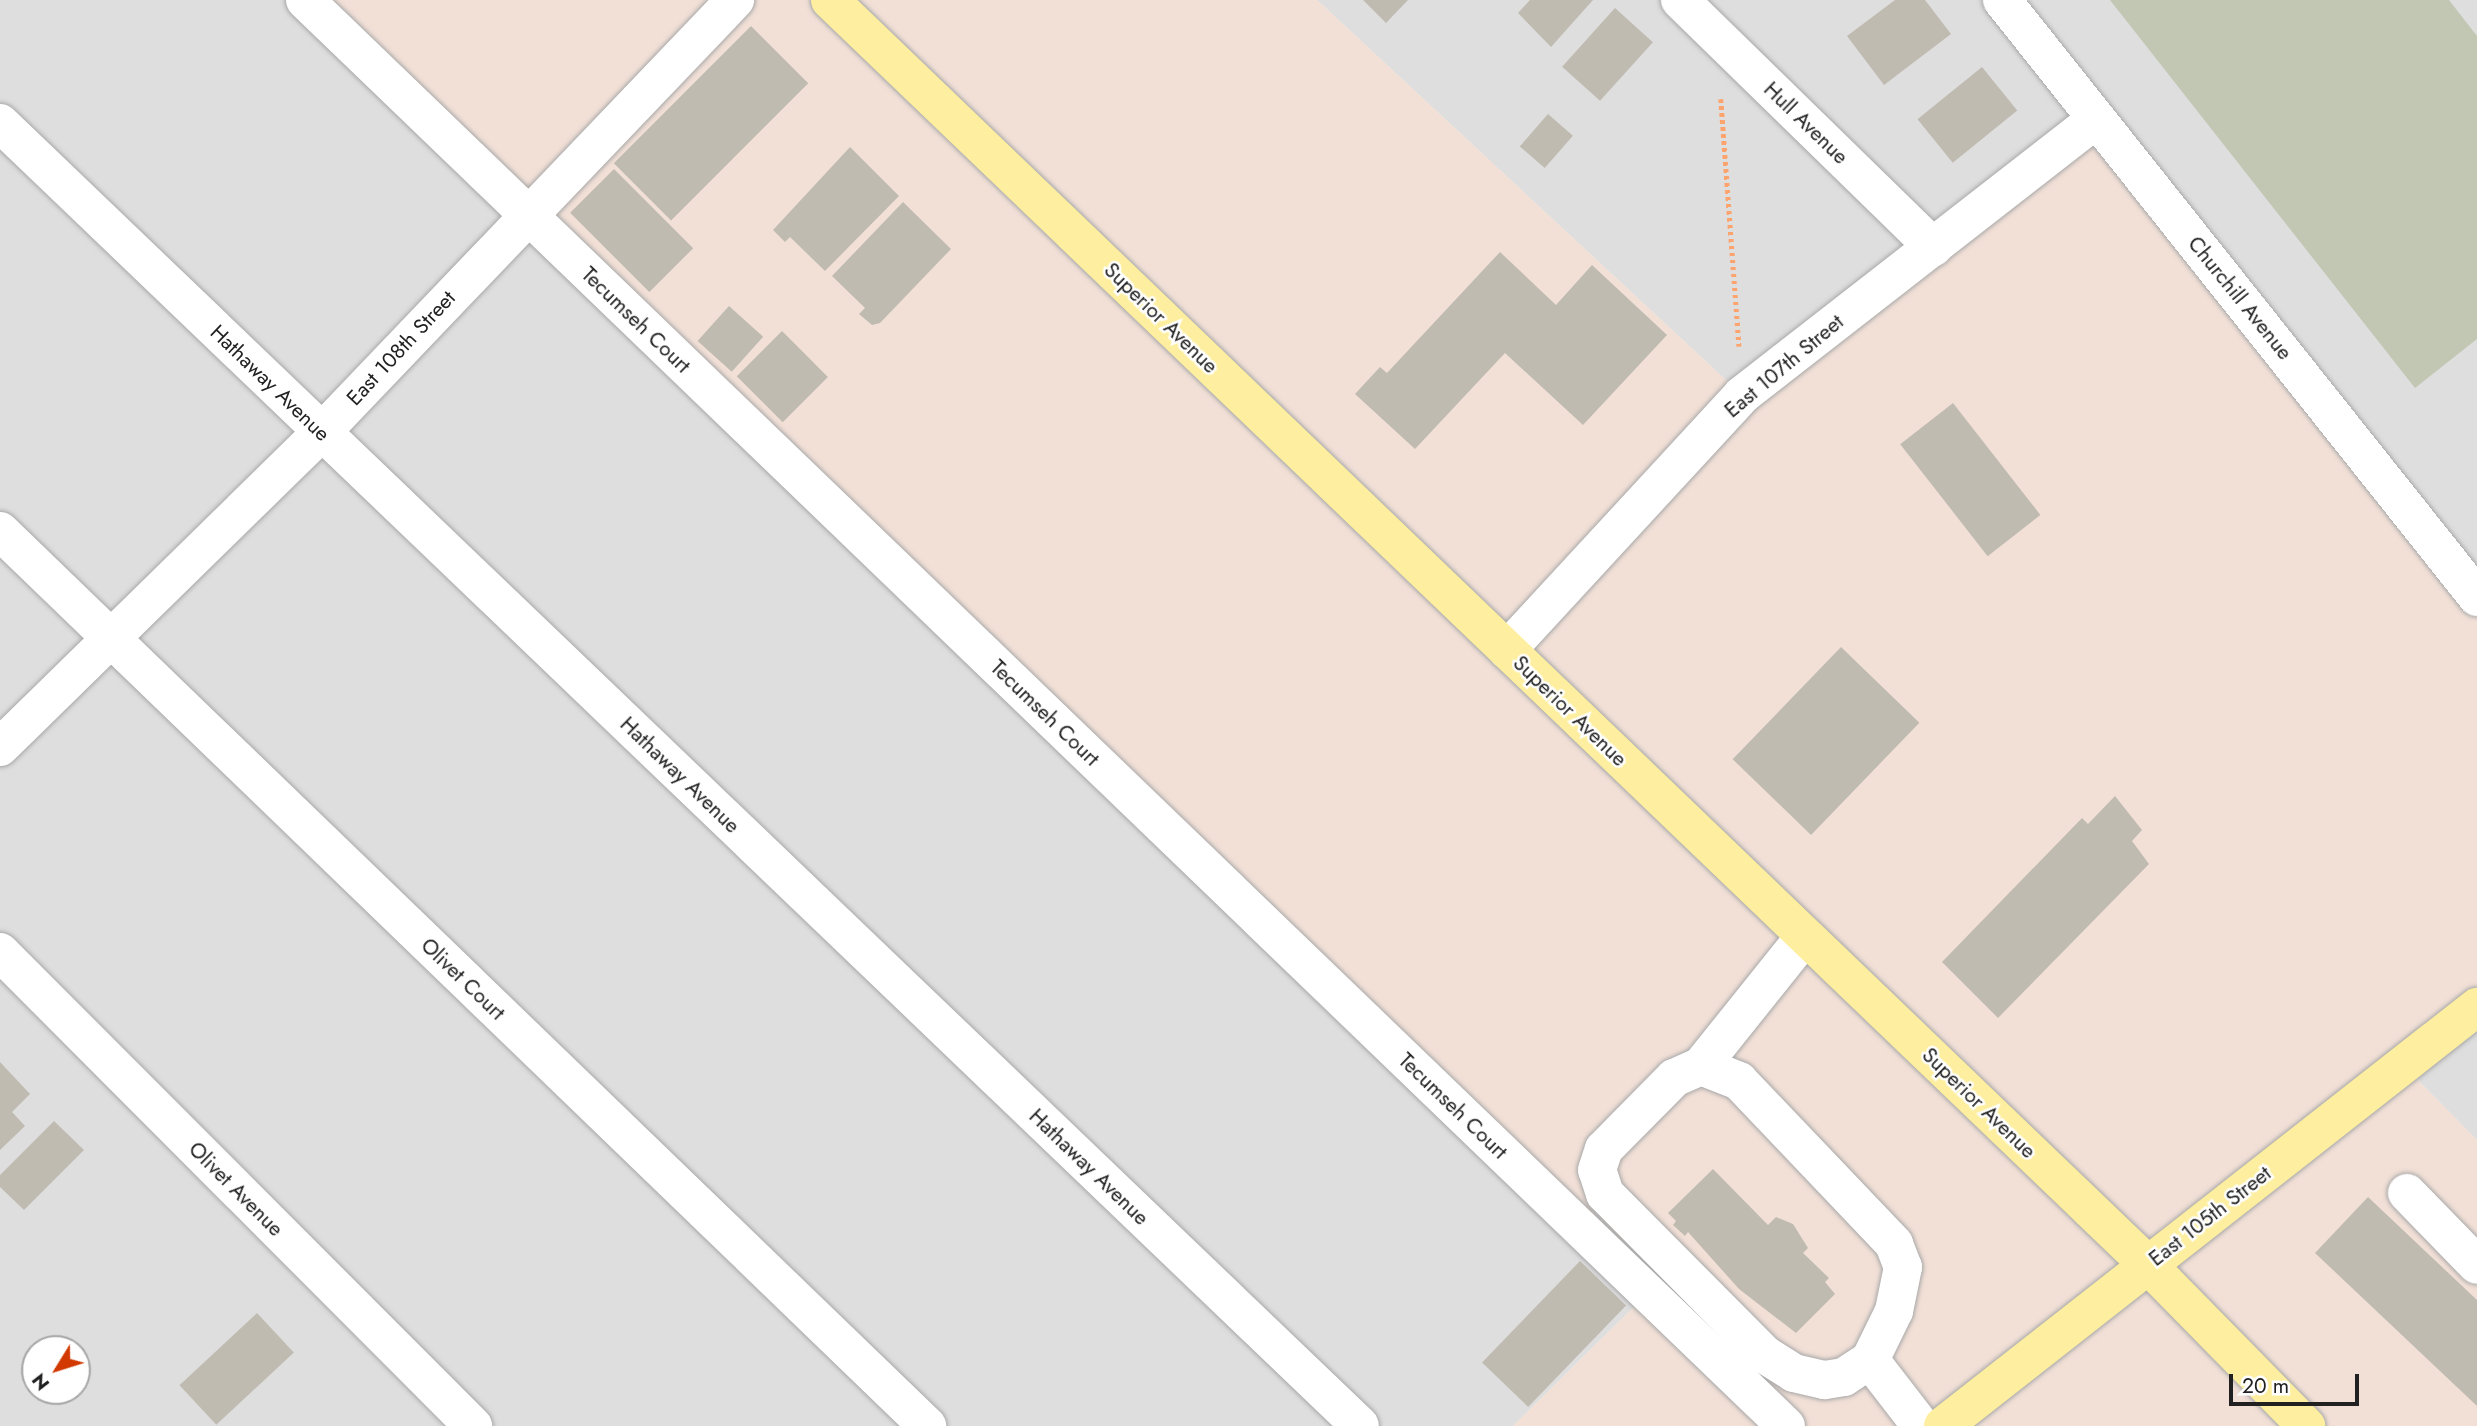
<!DOCTYPE html>
<style>
body{margin:0}
#map{position:relative;width:2477px;height:1426px;overflow:hidden;background:#f2f1e8;font-family:Jost,sans-serif}
div>[style]{position:absolute}
.residential>*{inset:0;background:#dfdede}
.commercial>*{inset:0;background:#f2e0d7}
.construction>*{inset:0;background:#c1c7b3}
.building>*{inset:0;background:#bfbbb1;transform-origin:0 0}
.path>*{height:4.5px;margin-top:-2.25px;transform-origin:0;background:repeating-linear-gradient(90deg,#fda36d 0 3.5px,transparent 0 7px)}
.roads{filter:drop-shadow(0 0 2px #a8a8a8) drop-shadow(0 0 2px #a8a8a8)}
.minor>*{height:38px;margin:-19px;padding:0 19px;transform-origin:19px;border-radius:19px;background:#fff}
.major>*{height:38px;margin:-19px;padding:0 19px;transform-origin:19px;border-radius:19px;background:#feefa0}
span{translate:-50% -50%;white-space:nowrap;text-align:center;line-height:1.15;-webkit-text-stroke:5px #fff;paint-order:stroke}
.street-label{font-size:21px;color:#212121}
.north{position:absolute;left:21px;top:1335px;width:70px;height:70px;box-sizing:border-box;background:#fff;border:2px solid #a6a6a6;border-radius:50%;rotate:232deg;font-size:19px;font-weight:700;line-height:28px;text-align:center;color:#212121}
.north::after{content:'';display:block;margin:auto;width:24px;height:32px;background:#d23900;clip-path:polygon(50% 0,100% 100%,50% 72%,0 100%)}
.scale{position:absolute;left:2229px;top:1374px;width:130px;height:32px;box-sizing:border-box;border:4px solid #212121;border-top:0;padding-left:9px;font-size:21px;line-height:24px;white-space:nowrap;color:#212121;-webkit-text-stroke:5px #fff;paint-order:stroke}
</style>
<div id="map">
<div class="residential">
<div style="clip-path:polygon(evenodd,0 0,305px 0,1648px 1293px,1513px 1426px,0 1426px,0 0,35px 1349px,77px 1349px,77px 1391px,35px 1391px,35px 1349px)"></div>
<div style="clip-path:polygon(1317px 0,2477px 0,2477px 597px,1742px 395px)"></div>
<div style="clip-path:polygon(2477px 1007px,2477px 1140px,2403px 1065px)"></div>
</div>
<div class="commercial">
<div style="clip-path:polygon(305px 0,1317px 0,1742px 395px,2096px 119px,2477px 601px,2477px 1007px,2403px 1065px,2477px 1140px,2477px 1426px,1513px 1426px,1647px 1294px)"></div>
</div>
<div class="construction">
<div style="clip-path:polygon(2110px 0,2449px 0,2477px 36px,2477px 339px,2415px 388px)"></div>
</div>
<div class="building">
<div style="clip-path:polygon(1363px 0,1408px 0,1386px 23px)"></div>
<div style="clip-path:polygon(1530px 0,1593px 0,1551px 47px,1518px 13px)"></div>
<div style="clip-path:polygon(1895px 0,1925px 0,1951px 34px,1884px 85px,1847px 36px)"></div>
<div style="left:1615px;top:8px;width:51px;height:79px;rotate:42deg"></div>
<div style="left:751px;top:26px;width:81px;height:194px;rotate:45deg"></div>
<div style="left:1982px;top:67px;width:56px;height:83px;rotate:51deg"></div>
<div style="left:1548px;top:114px;width:33px;height:43px;rotate:41deg"></div>
<div style="clip-path:polygon(850px 147px,899px 196px,825px 271px,790px 237px,785px 242px,773px 230px)"></div>
<div style="left:614px;top:169px;width:112px;height:62px;rotate:45deg"></div>
<div style="clip-path:polygon(903px 202px,951px 249px,880px 323px,872px 325px,859px 314px,865px 308px,832px 276px)"></div>
<div style="clip-path:polygon(1500px 252px,1556px 305px,1592px 265px,1667px 335px,1583px 425px,1505px 353px,1415px 449px,1355px 394px,1380px 367px,1387px 373px)"></div>
<div style="left:729px;top:306px;width:46px;height:47px;rotate:42deg"></div>
<div style="left:782px;top:331px;width:65px;height:64px;rotate:45deg"></div>
<div style="left:1953px;top:403px;width:142px;height:67px;rotate:52deg"></div>
<div style="left:1841px;top:647px;width:109px;height:156px;rotate:44deg"></div>
<div style="clip-path:polygon(2115px 796px,2142px 830px,2132px 841px,2149px 864px,1998px 1018px,1942px 962px,2082px 818px,2088px 824px)"></div>
<div style="clip-path:polygon(0 1062px,30px 1094px,12px 1112px,25px 1126px,0 1150px)"></div>
<div style="clip-path:polygon(54px 1121px,84px 1150px,24px 1210px,0 1187px,0 1175px)"></div>
<div style="clip-path:polygon(1713px 1169px,1768px 1225px,1776px 1217px,1793px 1224px,1808px 1248px,1803px 1253px,1829px 1278px,1825px 1282px,1835px 1294px,1796px 1333px,1739px 1289px,1688px 1232px,1685px 1236px,1673px 1225px,1676px 1221px,1668px 1213px)"></div>
<div style="clip-path:polygon(2368px 1197px,2477px 1300px,2477px 1406px,2315px 1253px)"></div>
<div style="left:1580px;top:1261px;width:64px;height:141px;rotate:44deg"></div>
<div style="left:257px;top:1313px;width:54px;height:106px;rotate:47deg"></div>
</div>
<div class="path">
<div style="left:1721px;top:99px;width:248px;rotate:85.8deg"></div>
</div>
<div class="roads">
<div class="minor">
<div style="left:305px;top:0;width:2056px;rotate:43.92deg"></div>
<div style="left:1680px;top:0;width:354px;rotate:44.3deg"></div>
<div style="left:2002px;top:0;width:763px;rotate:51.49deg"></div>
<div style="left:0;top:123px;width:1883px;rotate:43.77deg"></div>
<div style="left:0;top:531px;width:1289px;rotate:43.99deg"></div>
<div style="left:1507px;top:650px;width:347px;rotate:-47.3deg"></div>
<div style="left:1742px;top:395px;width:449px;rotate:-37.9deg"></div>
<div style="left:0;top:747px;width:450px;rotate:-44.4deg"></div>
<div style="left:322px;top:432px;width:598px;rotate:-46.29deg"></div>
<div style="left:0;top:952px;width:670px;rotate:45.06deg"></div>
<div style="left:1701px;top:1066px;width:41px;rotate:21.5deg"></div>
<div style="left:1739px;top:1081px;width:225px;rotate:46.4deg"></div>
<div style="left:1894px;top:1244px;width:25px;rotate:69deg"></div>
<div style="left:1903px;top:1267px;width:45px;rotate:101.6deg"></div>
<div style="left:1894px;top:1311px;width:55px;rotate:116.1deg"></div>
<div style="left:1870px;top:1360px;width:31px;rotate:147deg"></div>
<div style="left:1844px;top:1377px;width:20px;rotate:171deg"></div>
<div style="left:1824px;top:1380px;width:31px;rotate:-167deg"></div>
<div style="left:1794px;top:1373px;width:34px;rotate:-148deg"></div>
<div style="left:1765px;top:1355px;width:227px;rotate:-134.8deg"></div>
<div style="left:1605px;top:1194px;width:25px;rotate:-108deg"></div>
<div style="left:1597px;top:1170px;width:22px;rotate:-72deg"></div>
<div style="left:1604px;top:1149px;width:100px;rotate:-45.4deg"></div>
<div style="left:1674px;top:1078px;width:30px;rotate:-24deg"></div>
<div style="left:1701px;top:1066px;width:166px;rotate:-51.3deg"></div>
<div style="left:2407px;top:1193px;width:100px;rotate:45.8deg"></div>
<div style="left:1870px;top:1360px;width:83px;rotate:52.3deg"></div>
</div>
<div class="major">
<div style="left:830px;top:0;width:1827px;rotate:43.82deg"></div>
<div style="left:2148px;top:1265px;width:226px;rotate:45.5deg"></div>
<div style="left:1943px;top:1426px;width:679px;rotate:-38.12deg"></div>
</div>
</div>
<div class="street-label">
<span style="left:1806px;top:123px;rotate:44deg">Hull Avenue</span>
<span style="left:2240px;top:298px;rotate:51deg">Churchill Avenue</span>
<span style="left:1161px;top:318px;rotate:44deg">Superior Avenue</span>
<span style="left:636px;top:320px;rotate:44deg">Tecumseh Court</span>
<span style="left:401px;top:348px;rotate:-47deg">East 108th Street</span>
<span style="left:1784px;top:366px;rotate:-40deg">East 107th Street</span>
<span style="left:270px;top:383px;rotate:44deg">Hathaway Avenue</span>
<span style="left:1570px;top:711px;rotate:44deg">Superior Avenue</span>
<span style="left:1045px;top:713px;rotate:44deg">Tecumseh Court</span>
<span style="left:680px;top:775px;rotate:44deg">Hathaway Avenue</span>
<span style="left:463px;top:979px;rotate:44deg">Olivet Court</span>
<span style="left:1979px;top:1103px;rotate:44deg">Superior Avenue</span>
<span style="left:1453px;top:1106px;rotate:44deg">Tecumseh Court</span>
<span style="left:1089px;top:1167px;rotate:44deg">Hathaway Avenue</span>
<span style="left:236px;top:1189px;rotate:45deg">Olivet Avenue</span>
<span style="left:2210px;top:1216px;rotate:-38deg">East 105th Street</span>
</div>
<div class="north">N</div>
<div class="scale">20 m</div>
</div>
